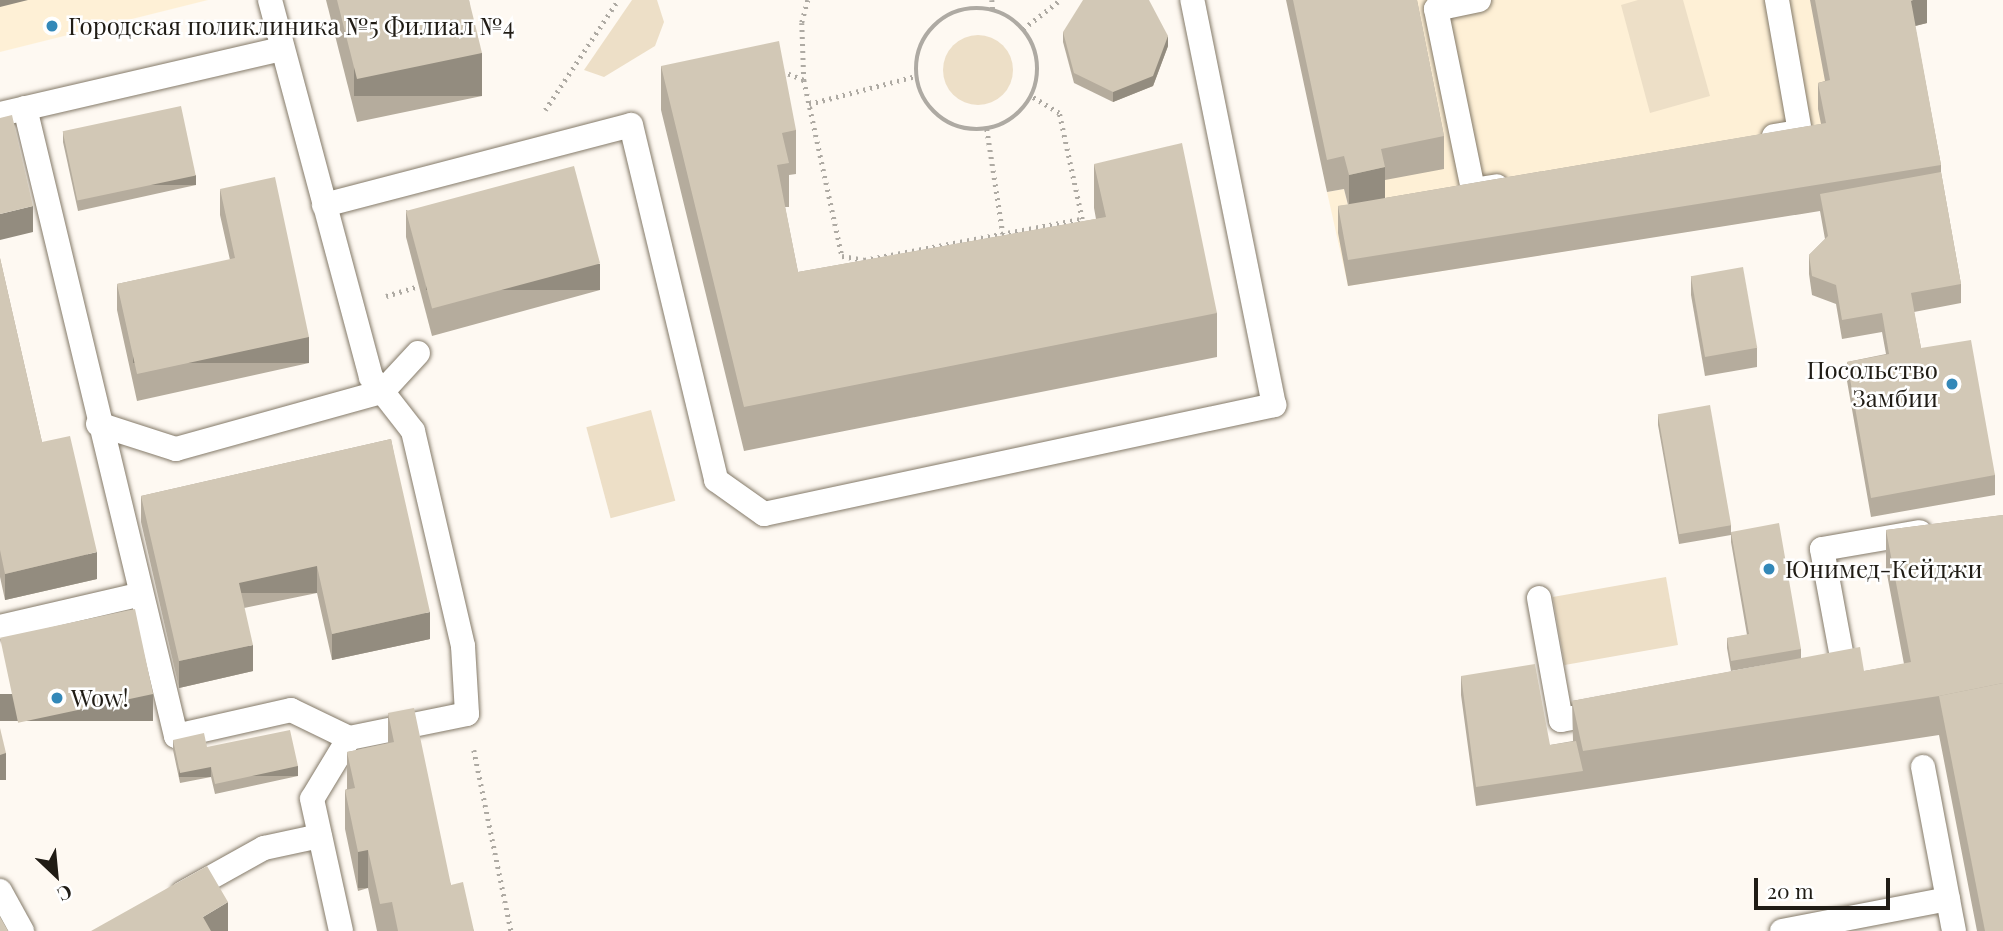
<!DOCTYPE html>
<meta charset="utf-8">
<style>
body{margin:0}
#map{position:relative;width:2003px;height:931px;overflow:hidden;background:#fef9f2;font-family:"Playfair Display",serif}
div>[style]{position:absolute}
.built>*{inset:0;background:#fef0d6}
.green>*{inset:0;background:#eddfc7;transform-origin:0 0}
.round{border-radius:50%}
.path>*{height:4.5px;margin-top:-2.25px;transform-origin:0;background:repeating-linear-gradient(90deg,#aeaaa3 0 2px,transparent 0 7px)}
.path>.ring{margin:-2.25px;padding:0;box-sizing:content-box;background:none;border:4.5px solid #aeaaa3;border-radius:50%}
.roads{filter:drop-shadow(0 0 2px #847a69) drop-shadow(0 0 2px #847a69)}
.lane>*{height:24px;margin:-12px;padding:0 12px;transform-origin:12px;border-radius:12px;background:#fff}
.wall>*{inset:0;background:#b5ac9d}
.shaded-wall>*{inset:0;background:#938c7f;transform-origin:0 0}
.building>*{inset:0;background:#d2c8b6;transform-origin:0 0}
.dots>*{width:19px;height:19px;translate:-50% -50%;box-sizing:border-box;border:4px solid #fff;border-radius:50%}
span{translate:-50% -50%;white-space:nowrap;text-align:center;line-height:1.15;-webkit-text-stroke:5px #fff;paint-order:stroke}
.poi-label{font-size:24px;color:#201c15}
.left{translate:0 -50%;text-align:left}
.right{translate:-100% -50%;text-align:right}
.north{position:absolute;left:21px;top:840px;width:70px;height:70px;-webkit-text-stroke:5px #fff;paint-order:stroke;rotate:154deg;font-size:19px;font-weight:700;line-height:28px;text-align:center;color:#201c15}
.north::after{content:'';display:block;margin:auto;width:24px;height:32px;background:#201c15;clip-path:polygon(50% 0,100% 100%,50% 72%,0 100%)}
.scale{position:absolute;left:1754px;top:878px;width:136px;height:32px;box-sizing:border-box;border:4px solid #201c15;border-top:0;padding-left:9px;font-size:21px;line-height:24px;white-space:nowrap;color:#201c15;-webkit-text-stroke:5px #fff;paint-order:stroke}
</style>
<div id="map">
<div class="built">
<div style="clip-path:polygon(0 0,208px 0,0 52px)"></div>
<div style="clip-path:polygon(1410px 0,1923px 0,1927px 23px,1911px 27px,1941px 191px,1348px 286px,1327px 192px,1344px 189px,1348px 206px,1381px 181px)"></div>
</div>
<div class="green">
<div style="clip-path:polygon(632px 0,657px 0,664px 22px,655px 46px,604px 77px,584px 70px)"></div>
<div style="clip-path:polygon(1638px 0,1683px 0,1710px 96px,1650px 113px,1621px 5px)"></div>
<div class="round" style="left:943px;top:35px;width:70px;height:70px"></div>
<div style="left:651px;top:410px;width:94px;height:67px;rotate:75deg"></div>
<div style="left:1666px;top:577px;width:69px;height:115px;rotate:80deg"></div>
</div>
<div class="path">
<div style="left:808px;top:0;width:24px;rotate:105deg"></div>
<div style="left:802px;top:23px;width:57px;rotate:88deg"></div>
<div style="left:804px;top:80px;width:180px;rotate:77.8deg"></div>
<div style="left:842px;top:256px;width:22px;rotate:10deg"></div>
<div style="left:864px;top:260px;width:222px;rotate:-10.7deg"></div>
<div style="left:1082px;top:219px;width:108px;rotate:-102.2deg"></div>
<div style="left:1059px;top:113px;width:33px;rotate:-149deg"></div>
<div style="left:992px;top:0;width:11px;rotate:85deg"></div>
<div class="ring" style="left:916px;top:8px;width:117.5px;height:117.5px"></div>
<div style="left:1023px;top:29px;width:47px;rotate:-38.1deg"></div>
<div style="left:782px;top:71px;width:24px;rotate:22deg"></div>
<div style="left:809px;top:104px;width:111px;rotate:-14.7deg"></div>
<div style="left:545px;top:110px;width:132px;rotate:-56.4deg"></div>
<div style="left:987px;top:129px;width:106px;rotate:81.3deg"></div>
<div style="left:386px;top:296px;width:34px;rotate:-17deg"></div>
<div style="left:474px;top:750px;width:185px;rotate:78.4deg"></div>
</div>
<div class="roads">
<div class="lane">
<div style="left:270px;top:0;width:390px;rotate:75deg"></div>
<div style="left:371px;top:377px;width:68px;rotate:52.1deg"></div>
<div style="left:413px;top:431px;width:221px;rotate:76.9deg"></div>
<div style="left:463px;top:646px;width:68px;rotate:86.6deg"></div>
<div style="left:467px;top:714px;width:120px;rotate:168.5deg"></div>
<div style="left:349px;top:738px;width:71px;rotate:121.2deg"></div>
<div style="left:312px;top:799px;width:135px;rotate:77.6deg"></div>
<div style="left:1479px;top:0;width:44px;rotate:168.2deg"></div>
<div style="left:1436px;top:9px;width:185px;rotate:78.4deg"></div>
<div style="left:1473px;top:190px;width:24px;rotate:-9deg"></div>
<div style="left:25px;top:108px;width:646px;rotate:76.48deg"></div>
<div style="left:176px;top:736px;width:118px;rotate:-12.7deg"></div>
<div style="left:291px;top:710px;width:64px;rotate:25.8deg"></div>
<div style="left:0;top:114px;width:289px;rotate:-13deg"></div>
<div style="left:1774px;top:136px;width:26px;rotate:-9deg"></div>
<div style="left:1800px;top:132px;width:134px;rotate:-99.9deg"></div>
<div style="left:324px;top:205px;width:317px;rotate:-14.6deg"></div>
<div style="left:631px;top:125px;width:365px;rotate:76.5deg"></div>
<div style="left:716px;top:480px;width:59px;rotate:35.3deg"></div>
<div style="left:764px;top:514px;width:522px;rotate:-12.06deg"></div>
<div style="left:1274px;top:405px;width:413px;rotate:-101.4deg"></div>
<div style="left:98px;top:424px;width:82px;rotate:17.8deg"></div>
<div style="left:176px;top:449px;width:214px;rotate:-15.5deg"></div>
<div style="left:382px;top:392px;width:53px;rotate:-47.3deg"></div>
<div style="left:1539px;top:598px;width:124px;rotate:79.8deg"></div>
<div style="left:1561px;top:720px;width:45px;rotate:-10.3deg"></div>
<div style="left:0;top:627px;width:142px;rotate:-13.1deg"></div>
<div style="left:1830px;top:671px;width:14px;rotate:-12deg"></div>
<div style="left:1844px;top:668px;width:121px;rotate:-100.5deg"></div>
<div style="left:1822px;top:549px;width:99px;rotate:-9.8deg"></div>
<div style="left:1923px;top:767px;width:167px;rotate:79.3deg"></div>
<div style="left:0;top:891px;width:46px;rotate:61.2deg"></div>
<div style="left:183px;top:893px;width:93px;rotate:-29.1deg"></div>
<div style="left:264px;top:848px;width:57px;rotate:-12.1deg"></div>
<div style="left:1782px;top:931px;width:169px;rotate:-10.9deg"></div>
</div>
</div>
<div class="wall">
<div style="clip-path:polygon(326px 0,469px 0,482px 96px,357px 122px)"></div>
<div style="clip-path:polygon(1286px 0,1417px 0,1444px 136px,1444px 169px,1385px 180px,1385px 198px,1821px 124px,1818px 109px,1818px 83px,1825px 81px,1810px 0,1927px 0,1927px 23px,1915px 26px,1941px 165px,1941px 172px,1961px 284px,1961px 303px,1914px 312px,1921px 348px,1995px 475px,1995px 495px,1871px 517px,1847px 381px,1847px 362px,1886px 354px,1882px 332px,1842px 339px,1836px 304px,1812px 295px,1809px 274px,1809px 255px,1825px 239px,1820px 211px,1348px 286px,1338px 233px,1338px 206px,1348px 205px,1344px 189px,1327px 192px)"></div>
<div style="clip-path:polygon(1063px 32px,1168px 46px,1153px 86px,1113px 102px,1074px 83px,1063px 42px)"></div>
<div style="clip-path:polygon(661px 66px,796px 130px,796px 174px,789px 175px,789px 207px,785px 207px,798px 272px,1096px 219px,1094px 208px,1094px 164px,1217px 313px,1217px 357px,744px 451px,661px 110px)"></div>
<div style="clip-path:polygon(63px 132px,196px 185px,78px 211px,63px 142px)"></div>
<div style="clip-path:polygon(220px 189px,309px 363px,137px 401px,117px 310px,117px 284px,230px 260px,220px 215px)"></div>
<div style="clip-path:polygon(406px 210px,600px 290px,432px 336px,406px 237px)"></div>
<div style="clip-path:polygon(0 258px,42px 442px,97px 579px,5px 600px,0 577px)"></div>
<div style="clip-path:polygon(1691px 276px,1757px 348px,1757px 367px,1705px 376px,1691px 295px)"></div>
<div style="clip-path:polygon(1658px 415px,1731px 525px,1731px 532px,1801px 649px,1801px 658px,1864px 671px,1904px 664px,1886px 569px,1886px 530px,2003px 515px,2003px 931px,1977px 931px,1939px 735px,1476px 806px,1461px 695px,1461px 676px,1550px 745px,1573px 741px,1572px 701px,1787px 661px,1731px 671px,1727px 648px,1727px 638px,1747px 635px,1731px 542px,1731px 535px,1679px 544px,1658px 425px)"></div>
<div style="clip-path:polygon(391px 439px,430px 639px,332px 660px,317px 593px,244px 608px,253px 671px,179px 688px,141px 522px,141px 496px)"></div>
<div style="clip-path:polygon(388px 713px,451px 885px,474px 931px,377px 931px,368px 888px,358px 891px,345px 829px,345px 790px,347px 789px,347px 752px,388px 744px)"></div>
<div style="clip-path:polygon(173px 740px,207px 747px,298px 776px,215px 794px,211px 777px,180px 783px,173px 750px)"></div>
</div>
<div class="shaded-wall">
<div style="clip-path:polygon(0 0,28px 0,0 7px)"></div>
<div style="clip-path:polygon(1913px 0,1927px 0,1927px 23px,1911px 27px,1911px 1px)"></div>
<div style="clip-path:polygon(1168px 36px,1168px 46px,1153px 86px,1113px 102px,1113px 92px)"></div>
<div style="left:482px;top:53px;width:43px;height:128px;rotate:90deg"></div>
<div style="clip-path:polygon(1385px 167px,1385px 199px,1349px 207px,1349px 175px)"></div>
<div style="left:196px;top:175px;width:10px;height:121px;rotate:90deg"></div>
<div style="clip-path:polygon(33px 206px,33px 232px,0 240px,0 214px)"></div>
<div style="left:600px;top:264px;width:26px;height:174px;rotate:90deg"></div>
<div style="left:309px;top:337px;width:26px;height:176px;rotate:90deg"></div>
<div style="clip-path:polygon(97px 552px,97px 579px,5px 600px,5px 574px)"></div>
<div style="left:317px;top:566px;width:27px;height:80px;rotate:90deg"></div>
<div style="clip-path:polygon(430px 612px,430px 639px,332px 660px,332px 634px)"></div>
<div style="clip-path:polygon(253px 645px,253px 671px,179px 688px,179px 661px)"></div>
<div style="left:153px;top:694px;width:27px;height:157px;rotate:90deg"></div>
<div style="left:6px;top:753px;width:27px;height:6px;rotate:90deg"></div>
<div style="left:298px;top:766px;width:10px;height:85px;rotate:90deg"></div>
<div style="left:211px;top:767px;width:10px;height:32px;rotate:90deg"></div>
<div style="left:368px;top:850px;width:38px;height:10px;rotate:90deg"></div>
<div style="clip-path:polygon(228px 902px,228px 931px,203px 931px,203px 917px)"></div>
</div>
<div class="building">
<div style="clip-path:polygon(337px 0,469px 0,482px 53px,357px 79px)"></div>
<div style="clip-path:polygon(1083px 0,1149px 0,1168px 36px,1153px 76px,1113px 92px,1074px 73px,1063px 32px)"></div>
<div style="clip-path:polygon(1293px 0,1417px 0,1444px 136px,1381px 149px,1385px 167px,1349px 175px,1344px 156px,1327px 160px)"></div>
<div style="clip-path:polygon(1815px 0,1913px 0,1911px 1px,1941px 165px,1348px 260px,1338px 206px,1826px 123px,1818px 83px,1830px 80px)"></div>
<div style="clip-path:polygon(779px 41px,796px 130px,782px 133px,789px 163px,777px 165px,798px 272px,1106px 217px,1094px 164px,1182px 143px,1217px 313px,744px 407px,661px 66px)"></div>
<div style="left:181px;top:106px;width:71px;height:121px;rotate:78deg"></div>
<div style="clip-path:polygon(12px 115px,33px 206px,0 214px,0 118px)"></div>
<div style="left:574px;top:166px;width:101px;height:174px;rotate:75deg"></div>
<div style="clip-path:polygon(1941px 172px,1961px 284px,1911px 293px,1921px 348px,1971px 340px,1995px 475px,1871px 498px,1847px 362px,1889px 354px,1882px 313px,1842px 320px,1836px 285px,1812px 276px,1809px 255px,1828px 236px,1820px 194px)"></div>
<div style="clip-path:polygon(275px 177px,309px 337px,137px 374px,117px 284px,235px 258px,220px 189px)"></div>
<div style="clip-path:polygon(0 258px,42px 442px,70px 436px,97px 552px,5px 574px,0 550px)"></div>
<div style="left:1743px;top:267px;width:82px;height:53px;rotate:80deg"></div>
<div style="left:1710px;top:405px;width:122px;height:53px;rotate:80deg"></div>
<div style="clip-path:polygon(391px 439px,430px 612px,332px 634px,317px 566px,239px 583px,253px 645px,179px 661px,141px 496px)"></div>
<div style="clip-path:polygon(2003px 515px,2003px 683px,1939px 696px,1583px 751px,1572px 701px,1860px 647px,1864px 671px,1911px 662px,1886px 530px)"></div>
<div style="clip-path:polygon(1779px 523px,1801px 649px,1731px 661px,1727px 638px,1749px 634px,1731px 532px)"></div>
<div style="left:135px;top:609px;width:87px;height:138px;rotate:78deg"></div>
<div style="clip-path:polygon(1535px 664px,1550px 745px,1576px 741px,1583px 771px,1476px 787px,1461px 676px)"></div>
<div style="clip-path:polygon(2003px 683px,2003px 931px,1985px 931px,1939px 696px)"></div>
<div style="clip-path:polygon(414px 708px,451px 885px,463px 882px,474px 931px,398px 931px,392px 902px,380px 904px,368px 850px,358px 852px,345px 790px,355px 788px,347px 752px,394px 742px,388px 713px)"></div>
<div style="clip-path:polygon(0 728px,6px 753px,0 755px)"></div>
<div style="clip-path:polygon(290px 730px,298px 766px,215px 784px,211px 767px,180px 773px,173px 740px,204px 733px,207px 747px)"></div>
<div style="clip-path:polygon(207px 866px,228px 902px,203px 917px,211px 931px,91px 931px)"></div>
<div style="clip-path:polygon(0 917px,8px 931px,0 931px)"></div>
</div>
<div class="dots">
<div style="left:52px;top:26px;background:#3388b8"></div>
<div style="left:1952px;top:384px;background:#3388b8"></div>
<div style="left:1769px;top:569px;background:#3388b8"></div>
<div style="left:57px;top:698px;background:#3388b8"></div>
</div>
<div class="poi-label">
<span class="left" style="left:68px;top:26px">Городская поликлиника №5 Филиал №4</span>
<span class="right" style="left:1938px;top:384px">Посольство<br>Замбии</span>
<span class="left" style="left:1785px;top:569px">Юнимед-Кейджи</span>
<span class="left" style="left:71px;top:698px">Wow!</span>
</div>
<div class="north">С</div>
<div class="scale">20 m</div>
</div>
